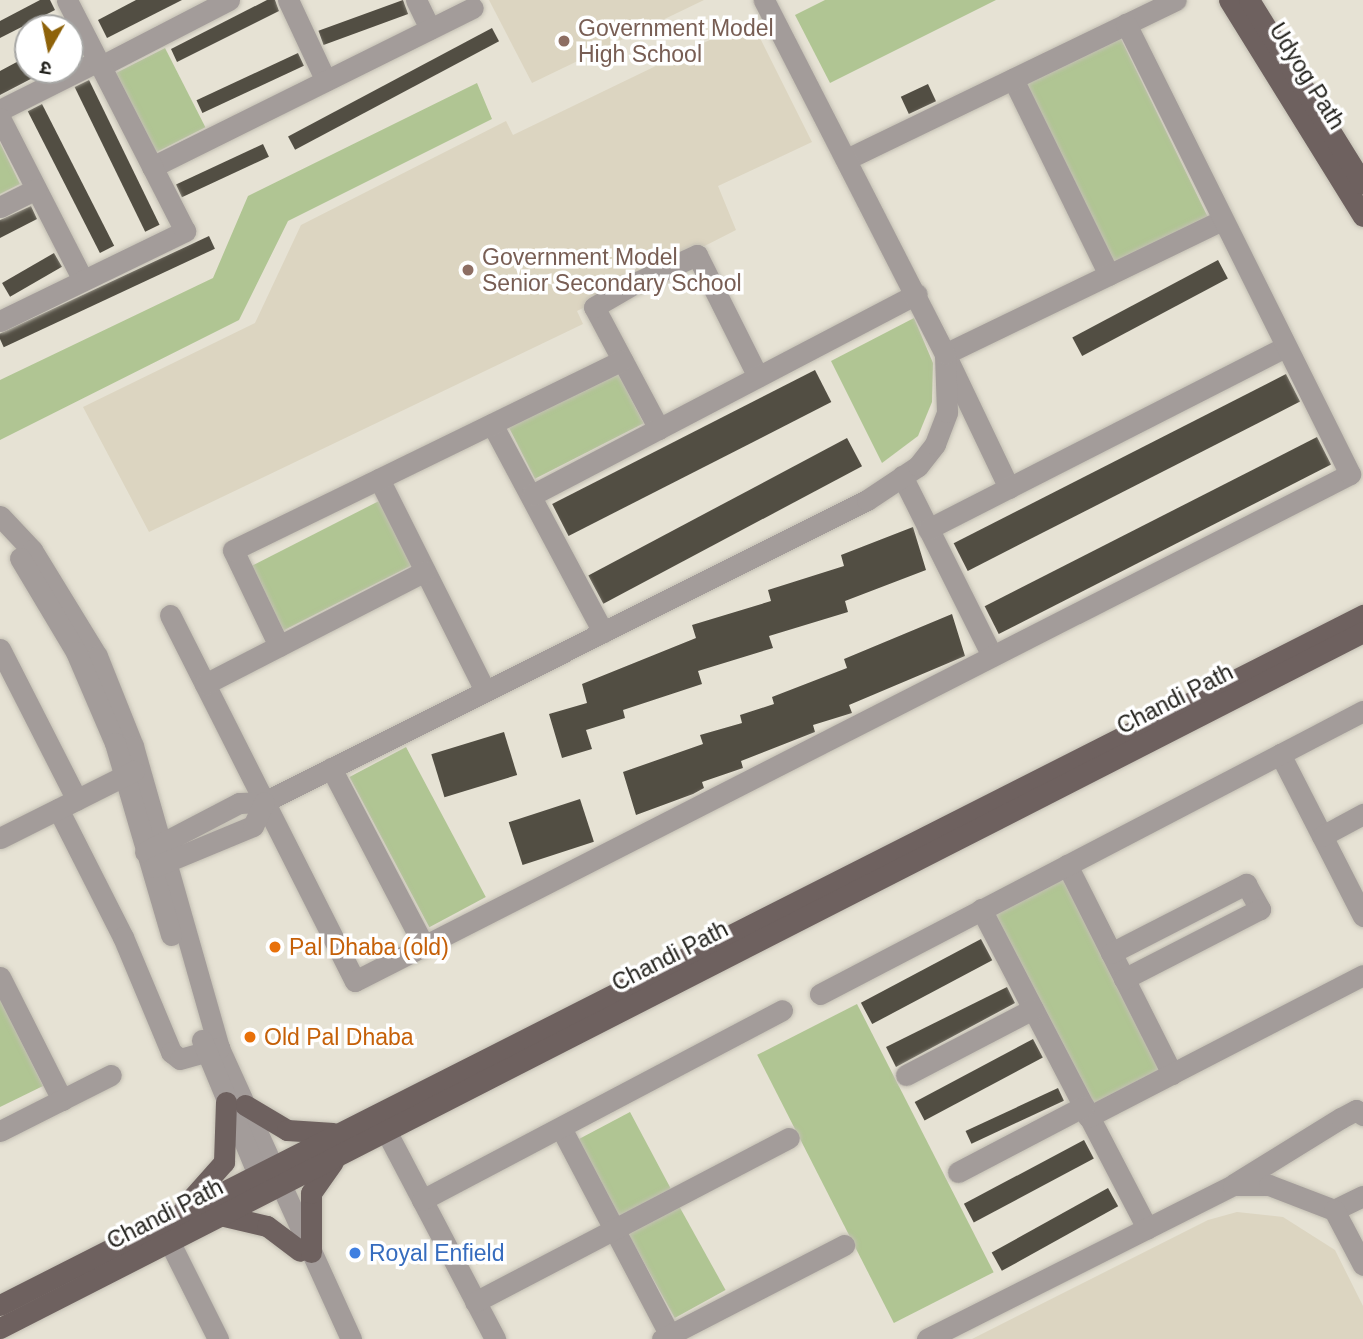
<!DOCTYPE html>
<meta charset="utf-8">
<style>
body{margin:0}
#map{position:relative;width:1363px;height:1339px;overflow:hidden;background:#e6e2d4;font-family:Helvetica,"Noto Sans Devanagari",sans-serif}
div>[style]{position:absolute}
.built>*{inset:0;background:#dcd5c1}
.green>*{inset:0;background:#b0c593;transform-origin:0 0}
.building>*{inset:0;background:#524e43;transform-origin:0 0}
.roads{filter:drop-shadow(0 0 2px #c3bfb3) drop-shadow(0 0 2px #c3bfb3)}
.minor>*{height:21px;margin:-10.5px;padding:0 10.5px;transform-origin:10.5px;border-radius:10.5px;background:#a39c9a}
.major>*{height:21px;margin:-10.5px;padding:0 10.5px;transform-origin:10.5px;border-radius:10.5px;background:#6e615f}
.dots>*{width:19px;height:19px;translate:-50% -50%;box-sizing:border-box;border:4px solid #fff;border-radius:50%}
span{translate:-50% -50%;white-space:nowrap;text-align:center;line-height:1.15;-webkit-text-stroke:7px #fff;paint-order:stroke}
.education-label{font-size:23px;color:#785e54}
.left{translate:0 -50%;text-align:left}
.street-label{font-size:23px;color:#23221d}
.food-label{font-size:23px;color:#c56008}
.shop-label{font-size:23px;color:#366cbe}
.north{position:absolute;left:14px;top:14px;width:70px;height:70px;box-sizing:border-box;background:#fff;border:2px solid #a7a7a5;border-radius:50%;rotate:189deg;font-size:19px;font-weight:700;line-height:28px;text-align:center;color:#23221d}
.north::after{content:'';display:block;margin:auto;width:24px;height:32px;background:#8e6209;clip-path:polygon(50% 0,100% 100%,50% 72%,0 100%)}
</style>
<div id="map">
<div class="built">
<div style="clip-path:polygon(489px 0,704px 0,532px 83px)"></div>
<div style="clip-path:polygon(751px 20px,812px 142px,718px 186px,736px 230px,577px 311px,583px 324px,149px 532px,83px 407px,255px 323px,301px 225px,506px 121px,513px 135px)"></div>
<div style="clip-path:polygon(1237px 1212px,1283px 1217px,1335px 1250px,1363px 1306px,1363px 1339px,972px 1339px,1208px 1220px)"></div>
</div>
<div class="green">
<div style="clip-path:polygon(825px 0,996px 0,830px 83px,795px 15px)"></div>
<div style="left:1120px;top:37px;width:203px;height:106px;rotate:64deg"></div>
<div style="left:165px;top:48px;width:89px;height:55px;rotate:63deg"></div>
<div style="clip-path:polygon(477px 83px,492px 119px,288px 221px,239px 320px,0 440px,0 380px,213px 278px,248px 196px)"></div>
<div style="clip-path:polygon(0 143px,20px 184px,0 194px)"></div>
<div style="clip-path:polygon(914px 318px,933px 363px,932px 402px,918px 436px,882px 463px,831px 361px)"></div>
<div style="left:616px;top:369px;width:61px;height:122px;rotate:63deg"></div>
<div style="left:379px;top:501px;width:72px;height:144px;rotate:63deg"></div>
<div style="left:406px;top:747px;width:170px;height:64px;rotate:62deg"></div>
<div style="left:1064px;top:877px;width:215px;height:80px;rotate:63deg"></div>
<div style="clip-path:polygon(0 998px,43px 1086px,0 1107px)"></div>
<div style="left:857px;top:1004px;width:301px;height:112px;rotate:63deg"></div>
<div style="left:630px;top:1112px;width:87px;height:62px;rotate:62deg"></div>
<div style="left:679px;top:1206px;width:96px;height:58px;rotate:61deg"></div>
</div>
<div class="building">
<div style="clip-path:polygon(40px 0,50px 0,55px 10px,0 38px,0 21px)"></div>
<div style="clip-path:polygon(136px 0,182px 0,107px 38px,98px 20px)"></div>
<div style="clip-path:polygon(267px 0,275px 0,279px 11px,177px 62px,171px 49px)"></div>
<div style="left:403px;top:0;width:15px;height:90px;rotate:70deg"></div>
<div style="left:492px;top:28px;width:15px;height:231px;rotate:62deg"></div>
<div style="left:298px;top:53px;width:14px;height:112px;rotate:65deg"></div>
<div style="clip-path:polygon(28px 56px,28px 70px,48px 70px,0 95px,0 71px)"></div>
<div style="left:89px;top:80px;width:161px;height:16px;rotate:64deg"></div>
<div style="left:928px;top:84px;width:19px;height:30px;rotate:65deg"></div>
<div style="left:42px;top:104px;width:159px;height:16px;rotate:63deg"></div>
<div style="left:263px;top:144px;width:14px;height:96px;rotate:65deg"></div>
<div style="clip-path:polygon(31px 206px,37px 219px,0 238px,0 220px)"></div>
<div style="left:209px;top:236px;width:14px;height:233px;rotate:65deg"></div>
<div style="left:54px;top:253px;width:16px;height:60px;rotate:60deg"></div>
<div style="left:1218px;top:260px;width:21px;height:165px;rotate:62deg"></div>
<div style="left:815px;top:370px;width:36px;height:295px;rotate:63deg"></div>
<div style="left:1286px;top:374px;width:31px;height:373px;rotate:63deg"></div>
<div style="left:1317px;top:437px;width:31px;height:373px;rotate:63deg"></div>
<div style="left:847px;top:438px;width:32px;height:293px;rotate:62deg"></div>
<div style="clip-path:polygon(913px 527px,926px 570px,845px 601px,848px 612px,769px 636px,773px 648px,698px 671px,702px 684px,623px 710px,625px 718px,586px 730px,592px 749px,562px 758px,549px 714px,587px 703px,582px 684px,696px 638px,692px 625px,771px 601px,768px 590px,844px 566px,841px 555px)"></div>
<div style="clip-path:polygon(952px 614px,965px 656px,849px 705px,852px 713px,813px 725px,815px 732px,741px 761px,743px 768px,702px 782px,704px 788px,693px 794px,636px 815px,623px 772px,703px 744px,700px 735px,742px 723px,740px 715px,774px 704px,772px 697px,847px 668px,844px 659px)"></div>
<div style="left:504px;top:732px;width:45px;height:76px;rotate:73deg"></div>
<div style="left:580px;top:799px;width:45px;height:75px;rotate:72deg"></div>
<div style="left:981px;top:939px;width:24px;height:136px;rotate:62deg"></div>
<div style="clip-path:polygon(1007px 987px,1015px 1003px,896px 1067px,886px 1047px)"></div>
<div style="left:1033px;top:1039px;width:21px;height:134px;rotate:62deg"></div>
<div style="left:1058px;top:1088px;width:14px;height:102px;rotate:65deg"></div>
<div style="left:1084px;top:1140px;width:21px;height:136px;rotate:62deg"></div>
<div style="left:1108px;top:1188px;width:21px;height:133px;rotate:61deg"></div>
</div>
<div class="roads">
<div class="minor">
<div style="left:288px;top:0;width:89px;rotate:64.9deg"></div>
<div style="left:416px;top:0;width:32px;rotate:64deg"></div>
<div style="left:101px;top:66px;width:144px;rotate:-27.3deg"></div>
<div style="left:1013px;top:79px;width:218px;rotate:63.9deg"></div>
<div style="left:0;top:110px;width:110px;rotate:-26.6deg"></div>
<div style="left:0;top:118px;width:182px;rotate:62.9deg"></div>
<div style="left:847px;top:159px;width:365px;rotate:-25.8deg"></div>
<div style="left:152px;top:167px;width:358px;rotate:-26.4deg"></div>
<div style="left:0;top:207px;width:40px;rotate:-26.6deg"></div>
<div style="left:0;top:321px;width:206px;rotate:-25.9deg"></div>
<div style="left:185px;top:231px;width:259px;rotate:-117.1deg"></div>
<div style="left:492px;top:424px;width:236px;rotate:61.9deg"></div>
<div style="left:659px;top:429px;width:138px;rotate:-118deg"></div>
<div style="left:594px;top:307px;width:50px;rotate:-30.2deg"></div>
<div style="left:637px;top:282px;width:66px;rotate:-24.2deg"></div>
<div style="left:697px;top:255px;width:136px;rotate:63.4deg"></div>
<div style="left:902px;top:476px;width:201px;rotate:63.4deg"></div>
<div style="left:379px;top:479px;width:237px;rotate:63.4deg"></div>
<div style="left:1009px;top:488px;width:148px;rotate:-115.5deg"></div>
<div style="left:945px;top:354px;width:308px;rotate:-25.8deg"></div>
<div style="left:532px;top:495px;width:434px;rotate:-27.6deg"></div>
<div style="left:0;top:516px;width:47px;rotate:46.7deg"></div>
<div style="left:32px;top:550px;width:124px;rotate:58.5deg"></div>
<div style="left:97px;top:656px;width:97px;rotate:68.2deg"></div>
<div style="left:133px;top:746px;width:314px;rotate:74.1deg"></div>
<div style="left:219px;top:1048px;width:320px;rotate:65.6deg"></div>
<div style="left:928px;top:529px;width:401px;rotate:-27deg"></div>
<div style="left:20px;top:558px;width:109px;rotate:59.2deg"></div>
<div style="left:76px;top:652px;width:99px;rotate:66.8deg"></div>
<div style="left:115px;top:743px;width:200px;rotate:73.7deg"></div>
<div style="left:170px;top:615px;width:410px;rotate:63.2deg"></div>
<div style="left:355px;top:981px;width:1117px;rotate:-27deg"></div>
<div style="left:1350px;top:474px;width:503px;rotate:-116.46deg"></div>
<div style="left:279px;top:646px;width:106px;rotate:-115.6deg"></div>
<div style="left:233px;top:550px;width:433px;rotate:-26deg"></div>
<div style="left:0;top:649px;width:169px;rotate:63deg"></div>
<div style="left:205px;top:684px;width:247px;rotate:-27.2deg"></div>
<div style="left:1280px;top:754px;width:182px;rotate:62.9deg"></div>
<div style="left:331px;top:768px;width:201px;rotate:62.4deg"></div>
<div style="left:58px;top:809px;width:144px;rotate:63.1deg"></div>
<div style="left:123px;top:937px;width:125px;rotate:67.3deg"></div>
<div style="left:171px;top:1052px;width:11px;rotate:38deg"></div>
<div style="left:180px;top:1059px;width:41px;rotate:-15.8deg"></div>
<div style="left:1322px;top:836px;width:47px;rotate:-28.2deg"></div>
<div style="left:0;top:838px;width:150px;rotate:-26.6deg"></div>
<div style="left:145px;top:852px;width:106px;rotate:-27.5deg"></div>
<div style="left:239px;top:803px;width:25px;rotate:-2deg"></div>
<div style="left:264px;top:802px;width:674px;rotate:-26.6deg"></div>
<div style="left:867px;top:500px;width:61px;rotate:-33.7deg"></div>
<div style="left:918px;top:466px;width:28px;rotate:-52deg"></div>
<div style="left:935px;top:444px;width:34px;rotate:-69deg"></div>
<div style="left:947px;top:412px;width:58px;rotate:-92deg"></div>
<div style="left:945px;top:354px;width:398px;rotate:-117.1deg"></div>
<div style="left:1067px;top:865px;width:234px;rotate:63.3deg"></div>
<div style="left:154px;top:867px;width:107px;rotate:-22.5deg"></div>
<div style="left:253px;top:826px;width:26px;rotate:-65deg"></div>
<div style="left:981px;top:909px;width:360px;rotate:62.5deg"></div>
<div style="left:1111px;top:953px;width:152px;rotate:-27.1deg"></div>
<div style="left:1246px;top:884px;width:29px;rotate:61deg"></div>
<div style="left:1260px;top:909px;width:153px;rotate:152.8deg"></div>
<div style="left:0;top:977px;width:138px;rotate:63.2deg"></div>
<div style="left:820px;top:994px;width:612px;rotate:-27.53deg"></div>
<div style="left:202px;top:1040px;width:164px;rotate:67.4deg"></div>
<div style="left:906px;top:1075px;width:143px;rotate:-27.5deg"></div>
<div style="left:1088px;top:1117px;width:309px;rotate:-27.3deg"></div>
<div style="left:561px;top:1128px;width:238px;rotate:62.3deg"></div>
<div style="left:0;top:1131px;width:124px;rotate:-26.8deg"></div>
<div style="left:386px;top:1131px;width:235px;rotate:62.3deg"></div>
<div style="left:958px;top:1172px;width:142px;rotate:-27.6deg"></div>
<div style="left:1234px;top:1184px;width:126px;rotate:-31.7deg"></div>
<div style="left:1341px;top:1118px;width:17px;rotate:-28deg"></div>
<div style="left:1356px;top:1110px;width:9px;rotate:36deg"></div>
<div style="left:422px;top:1200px;width:407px;rotate:-27.8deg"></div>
<div style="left:1334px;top:1210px;width:32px;rotate:-26deg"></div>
<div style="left:169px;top:1241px;width:110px;rotate:63.4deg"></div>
<div style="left:475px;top:1302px;width:354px;rotate:-27.6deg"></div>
<div style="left:662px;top:1339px;width:205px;rotate:-27.3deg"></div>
<div style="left:927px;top:1339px;width:343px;rotate:-26.7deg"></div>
<div style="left:1233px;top:1185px;width:36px"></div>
<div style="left:1269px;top:1185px;width:70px;rotate:21deg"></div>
<div style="left:1334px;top:1210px;width:62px;rotate:62.2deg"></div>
</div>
<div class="major">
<div style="left:1229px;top:0;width:254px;rotate:58.2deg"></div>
<div style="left:1249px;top:0;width:216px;rotate:58.2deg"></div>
<div style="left:245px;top:1105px;width:49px;rotate:30.8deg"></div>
<div style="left:287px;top:1130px;width:46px;rotate:3.7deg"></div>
<div style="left:185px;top:1206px;width:59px;rotate:-48.4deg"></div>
<div style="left:224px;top:1162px;width:60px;rotate:-88.1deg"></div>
<div style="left:220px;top:1215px;width:48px;rotate:13.2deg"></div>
<div style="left:267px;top:1226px;width:41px;rotate:37.1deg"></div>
<div style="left:311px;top:1252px;width:59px;rotate:-90deg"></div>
<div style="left:311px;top:1193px;width:38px;rotate:-55deg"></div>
<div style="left:0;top:1305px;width:1528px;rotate:-26.85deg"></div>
<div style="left:0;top:1328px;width:1530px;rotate:-27.05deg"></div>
</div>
</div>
<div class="dots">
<div style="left:564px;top:41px;background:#8d6e63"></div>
<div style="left:468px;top:270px;background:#8d6e63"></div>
<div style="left:275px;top:947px;background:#e8710a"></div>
<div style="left:250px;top:1037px;background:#e8710a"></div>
<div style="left:355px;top:1253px;background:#3f7fe0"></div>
</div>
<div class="education-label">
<span class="left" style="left:578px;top:41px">Government Model<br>High School</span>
<span class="left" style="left:482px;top:270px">Government Model<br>Senior Secondary School</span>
</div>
<div class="street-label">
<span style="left:1307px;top:76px;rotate:58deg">Udyog Path</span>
<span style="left:1175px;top:699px;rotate:-27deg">Chandi Path</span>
<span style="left:670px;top:956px;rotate:-27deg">Chandi Path</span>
<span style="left:165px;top:1214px;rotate:-27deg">Chandi Path</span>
</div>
<div class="food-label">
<span class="left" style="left:289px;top:947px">Pal Dhaba (old)</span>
<span class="left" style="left:264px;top:1037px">Old Pal Dhaba</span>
</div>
<div class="shop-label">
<span class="left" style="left:369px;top:1253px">Royal Enfield</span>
</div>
<div class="north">उ</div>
</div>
